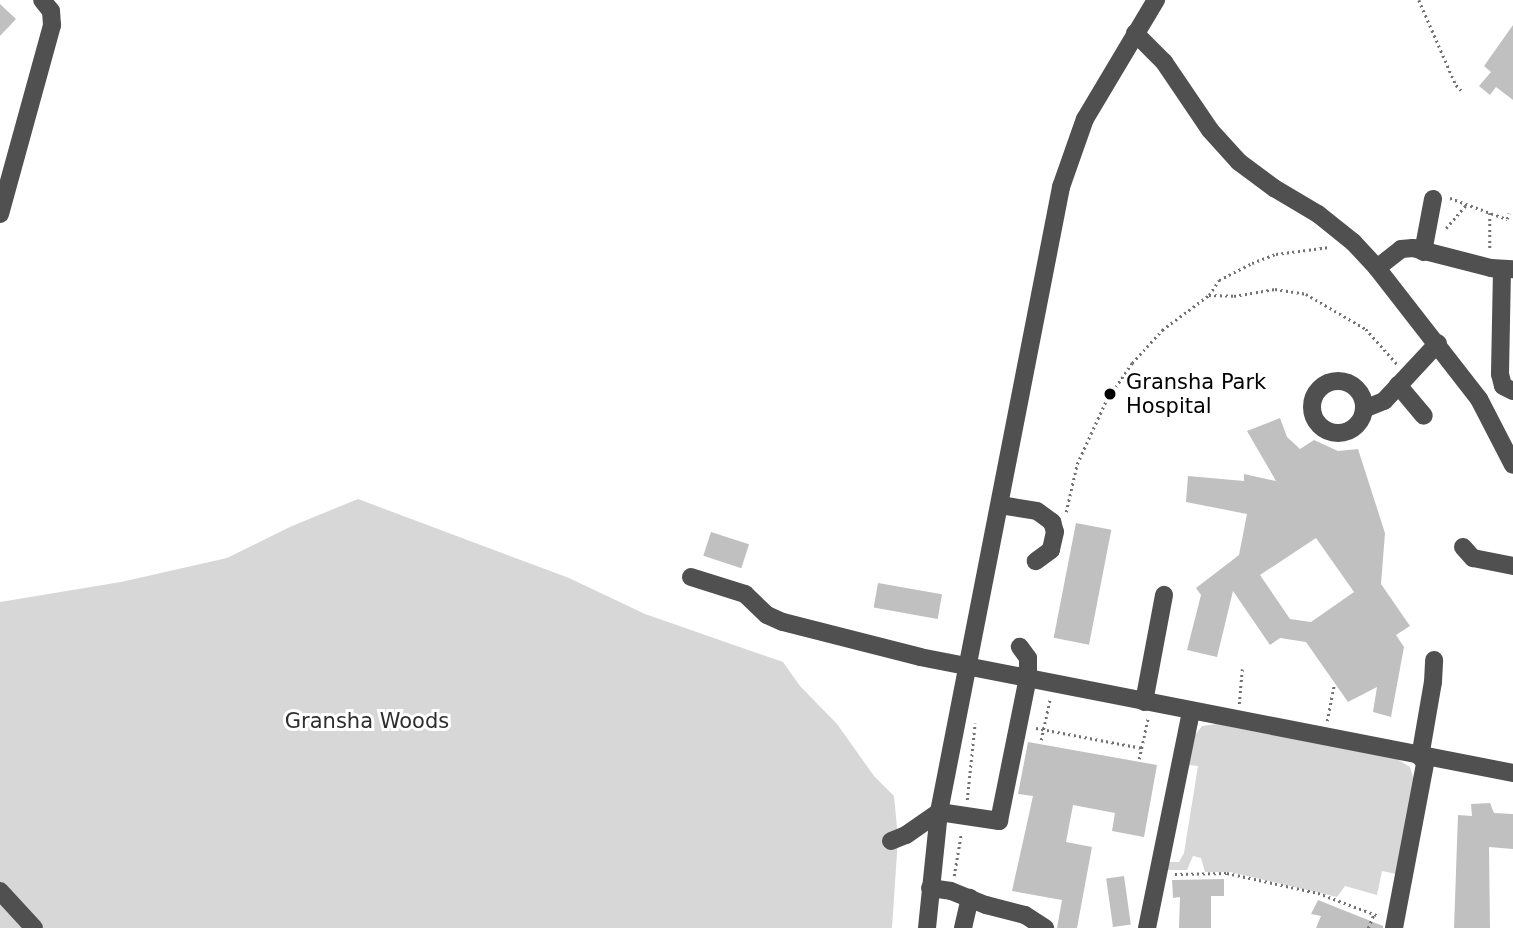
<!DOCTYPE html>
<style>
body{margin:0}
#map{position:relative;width:1513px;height:928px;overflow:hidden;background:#fff;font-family:"DejaVu Sans",sans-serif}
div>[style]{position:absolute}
.green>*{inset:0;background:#d7d7d7}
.building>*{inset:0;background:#c0c0c0;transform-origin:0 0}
.path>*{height:2.5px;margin-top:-1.25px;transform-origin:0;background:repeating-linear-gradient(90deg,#727272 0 2px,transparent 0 5.5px)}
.minor>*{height:18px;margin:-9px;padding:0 9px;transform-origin:9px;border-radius:9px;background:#505050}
.minor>.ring{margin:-9px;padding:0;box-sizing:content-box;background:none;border:18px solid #505050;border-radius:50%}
.dots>*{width:19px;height:19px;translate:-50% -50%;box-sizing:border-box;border:4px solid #fff;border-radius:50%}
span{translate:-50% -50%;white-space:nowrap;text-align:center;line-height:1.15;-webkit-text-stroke:6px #fff;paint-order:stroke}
.poi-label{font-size:21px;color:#000}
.left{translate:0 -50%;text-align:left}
.park-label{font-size:21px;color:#2e2e2e}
</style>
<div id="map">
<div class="green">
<div style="clip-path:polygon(358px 499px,569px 578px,645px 614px,783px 662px,800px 686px,837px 724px,874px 776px,894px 796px,898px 838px,892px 928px,0 928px,0 602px,121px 582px,227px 558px,292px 526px)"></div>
<div style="clip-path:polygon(1217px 724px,1397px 759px,1410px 767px,1414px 779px,1396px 874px,1382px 871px,1377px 895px,1345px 886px,1337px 897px,1230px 872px,1205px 872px,1201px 858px,1193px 856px,1187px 870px,1168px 870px,1168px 862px,1179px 862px,1184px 853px,1198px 766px,1189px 765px,1195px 735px,1202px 726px)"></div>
</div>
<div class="building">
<div style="clip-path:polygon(0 4px,16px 19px,0 36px)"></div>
<div style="clip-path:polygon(1513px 25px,1513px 100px,1496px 87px,1490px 95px,1479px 86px,1491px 72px,1484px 66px)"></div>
<div style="clip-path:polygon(evenodd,1280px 418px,1287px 437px,1300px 449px,1314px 440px,1338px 451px,1358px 449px,1385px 533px,1381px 584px,1410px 626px,1396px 635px,1404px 647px,1391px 717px,1373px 712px,1377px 687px,1348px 702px,1306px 642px,1280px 638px,1270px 645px,1233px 591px,1217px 657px,1187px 650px,1201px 595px,1196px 588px,1239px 555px,1247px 514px,1186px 502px,1188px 476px,1244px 481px,1244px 474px,1276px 481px,1247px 431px,1280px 418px,1316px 538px,1354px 592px,1311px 622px,1290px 619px,1260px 575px,1316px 538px)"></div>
<div style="left:1076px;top:523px;width:36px;height:117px;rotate:11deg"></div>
<div style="left:711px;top:532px;width:40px;height:25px;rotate:18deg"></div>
<div style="left:878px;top:583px;width:65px;height:25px;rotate:10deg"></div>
<div style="clip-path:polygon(1028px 742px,1157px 765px,1144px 837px,1112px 831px,1115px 813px,1073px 805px,1066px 842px,1092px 847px,1077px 928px,1057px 928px,1062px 900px,1012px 891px,1033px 796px,1018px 794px)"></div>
<div style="clip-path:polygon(1490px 803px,1494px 813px,1513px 814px,1513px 849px,1489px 847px,1490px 928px,1454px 928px,1458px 815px,1472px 816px,1471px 804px)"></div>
<div style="left:1124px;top:876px;width:49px;height:18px;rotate:82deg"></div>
<div style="clip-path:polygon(1224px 879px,1224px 896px,1211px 896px,1211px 928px,1179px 928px,1180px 897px,1173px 898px,1172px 880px)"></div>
<div style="clip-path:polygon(1318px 900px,1383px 926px,1383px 928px,1316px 928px,1321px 916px,1311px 914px)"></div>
</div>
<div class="path">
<div style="left:1419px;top:0;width:93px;rotate:66.5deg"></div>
<div style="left:1456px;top:85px;width:8px;rotate:45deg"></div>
<div style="left:1450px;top:198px;width:61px;rotate:20.2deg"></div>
<div style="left:1507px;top:219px;width:6px;rotate:-72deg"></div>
<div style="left:1490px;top:213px;width:37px;rotate:90deg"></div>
<div style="left:1446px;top:228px;width:32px;rotate:-49deg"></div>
<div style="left:1209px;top:295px;width:25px;rotate:2deg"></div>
<div style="left:1234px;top:296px;width:42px;rotate:-9.7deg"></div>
<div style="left:1275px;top:289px;width:31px;rotate:9deg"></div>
<div style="left:1306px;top:294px;width:69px;rotate:30.3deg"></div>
<div style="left:1366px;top:329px;width:47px;rotate:48.5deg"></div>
<div style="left:1066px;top:512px;width:49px;rotate:-77.1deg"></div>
<div style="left:1077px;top:464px;width:69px;rotate:-65.3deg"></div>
<div style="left:1106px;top:401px;width:46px;rotate:-55.6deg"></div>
<div style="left:1132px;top:363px;width:45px;rotate:-47.7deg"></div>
<div style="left:1162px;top:330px;width:59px;rotate:-36.7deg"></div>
<div style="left:1209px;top:295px;width:18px;rotate:-56deg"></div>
<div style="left:1219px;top:280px;width:37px;rotate:-27deg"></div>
<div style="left:1252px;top:263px;width:26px;rotate:-21deg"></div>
<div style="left:1276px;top:254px;width:54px;rotate:-7.4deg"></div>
<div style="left:1239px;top:704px;width:35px;rotate:-85deg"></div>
<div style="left:1327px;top:721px;width:36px;rotate:-79deg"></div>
<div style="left:1036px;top:728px;width:108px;rotate:10.7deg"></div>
<div style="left:1041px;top:740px;width:42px;rotate:-77.6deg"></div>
<div style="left:1139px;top:759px;width:42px;rotate:-77.6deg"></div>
<div style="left:967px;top:800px;width:77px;rotate:-84.1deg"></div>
<div style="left:1175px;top:874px;width:52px;rotate:-1.1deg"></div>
<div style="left:1227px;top:873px;width:93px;rotate:12.4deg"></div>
<div style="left:1318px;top:893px;width:65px;rotate:20.7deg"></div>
<div style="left:954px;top:876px;width:43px;rotate:-80.5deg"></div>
<div style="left:1368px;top:928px;width:15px;rotate:-67deg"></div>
</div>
<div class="minor">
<div style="left:1135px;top:33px;width:41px;rotate:45deg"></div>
<div style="left:1164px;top:62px;width:82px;rotate:55.9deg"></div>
<div style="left:1210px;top:130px;width:43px;rotate:47.8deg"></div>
<div style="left:1239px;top:162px;width:44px;rotate:36.6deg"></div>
<div style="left:1274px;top:188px;width:51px;rotate:30.6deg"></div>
<div style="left:1318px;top:214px;width:45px;rotate:38.7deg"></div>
<div style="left:1353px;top:242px;width:35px;rotate:47deg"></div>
<div style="left:1377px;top:268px;width:166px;rotate:52.1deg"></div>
<div style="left:1479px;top:399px;width:74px;rotate:62.7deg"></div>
<div style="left:0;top:214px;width:196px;rotate:-74.6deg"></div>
<div style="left:52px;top:25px;width:14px;rotate:-94deg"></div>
<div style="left:51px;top:11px;width:14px;rotate:-129deg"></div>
<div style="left:1423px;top:252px;width:54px;rotate:-79.3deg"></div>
<div style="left:1377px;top:268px;width:31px;rotate:-38deg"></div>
<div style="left:1401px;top:249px;width:12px;rotate:-5deg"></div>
<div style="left:1413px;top:248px;width:81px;rotate:14.4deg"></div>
<div style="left:1491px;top:268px;width:22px;rotate:3deg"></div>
<div style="left:1502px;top:269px;width:105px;rotate:91.1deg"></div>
<div style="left:1500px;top:374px;width:12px;rotate:76deg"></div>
<div style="left:1503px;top:386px;width:11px;rotate:27deg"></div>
<div class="ring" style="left:1312px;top:381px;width:34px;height:34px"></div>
<div style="left:1398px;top:385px;width:40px;rotate:50deg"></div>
<div style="left:1364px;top:409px;width:22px;rotate:-22deg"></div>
<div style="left:1384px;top:401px;width:79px;rotate:-47deg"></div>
<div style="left:1000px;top:505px;width:37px;rotate:9deg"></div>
<div style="left:1037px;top:511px;width:19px;rotate:36deg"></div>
<div style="left:1052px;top:522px;width:10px;rotate:73deg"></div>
<div style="left:1055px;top:532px;width:18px;rotate:103deg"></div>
<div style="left:1051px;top:550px;width:19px;rotate:144deg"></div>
<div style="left:1463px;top:547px;width:15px;rotate:48deg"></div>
<div style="left:1473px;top:558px;width:41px;rotate:11.3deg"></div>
<div style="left:691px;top:577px;width:57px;rotate:17.5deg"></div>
<div style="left:745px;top:594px;width:30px;rotate:44deg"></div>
<div style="left:767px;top:615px;width:17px;rotate:24deg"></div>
<div style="left:783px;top:622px;width:141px;rotate:14.3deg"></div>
<div style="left:920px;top:657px;width:604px;rotate:11.07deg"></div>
<div style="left:1144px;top:702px;width:109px;rotate:-79.4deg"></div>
<div style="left:1420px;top:757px;width:76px;rotate:-80.2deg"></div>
<div style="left:1433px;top:682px;width:22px;rotate:-87deg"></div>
<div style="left:891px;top:841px;width:16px;rotate:-22deg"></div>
<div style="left:906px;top:835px;width:40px;rotate:-34.9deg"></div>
<div style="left:939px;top:812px;width:61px;rotate:8.5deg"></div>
<div style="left:999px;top:821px;width:147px;rotate:-78.6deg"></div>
<div style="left:1028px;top:677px;width:19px;rotate:-90deg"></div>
<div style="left:1028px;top:658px;width:14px;rotate:-126deg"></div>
<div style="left:930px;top:888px;width:21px;rotate:8deg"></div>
<div style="left:951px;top:891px;width:38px;rotate:22deg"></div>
<div style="left:986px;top:905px;width:40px;rotate:14.4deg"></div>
<div style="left:1025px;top:915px;width:24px;rotate:33deg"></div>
<div style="left:0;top:891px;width:50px;rotate:47.4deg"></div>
<div style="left:927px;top:928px;width:117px;rotate:-84.1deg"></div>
<div style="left:939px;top:812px;width:637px;rotate:-78.95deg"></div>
<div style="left:1061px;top:187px;width:72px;rotate:-70.6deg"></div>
<div style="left:1085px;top:119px;width:139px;rotate:-59.2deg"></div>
<div style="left:963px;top:928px;width:31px;rotate:-77deg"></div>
<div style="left:1147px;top:928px;width:220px;rotate:-78.5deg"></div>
<div style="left:1394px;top:928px;width:173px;rotate:-79.3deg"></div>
</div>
<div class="dots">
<div style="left:1110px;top:394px;background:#000"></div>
</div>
<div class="poi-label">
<span class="left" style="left:1126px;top:394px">Gransha Park<br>Hospital</span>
</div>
<div class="park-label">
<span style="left:367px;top:721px">Gransha Woods</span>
</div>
</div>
